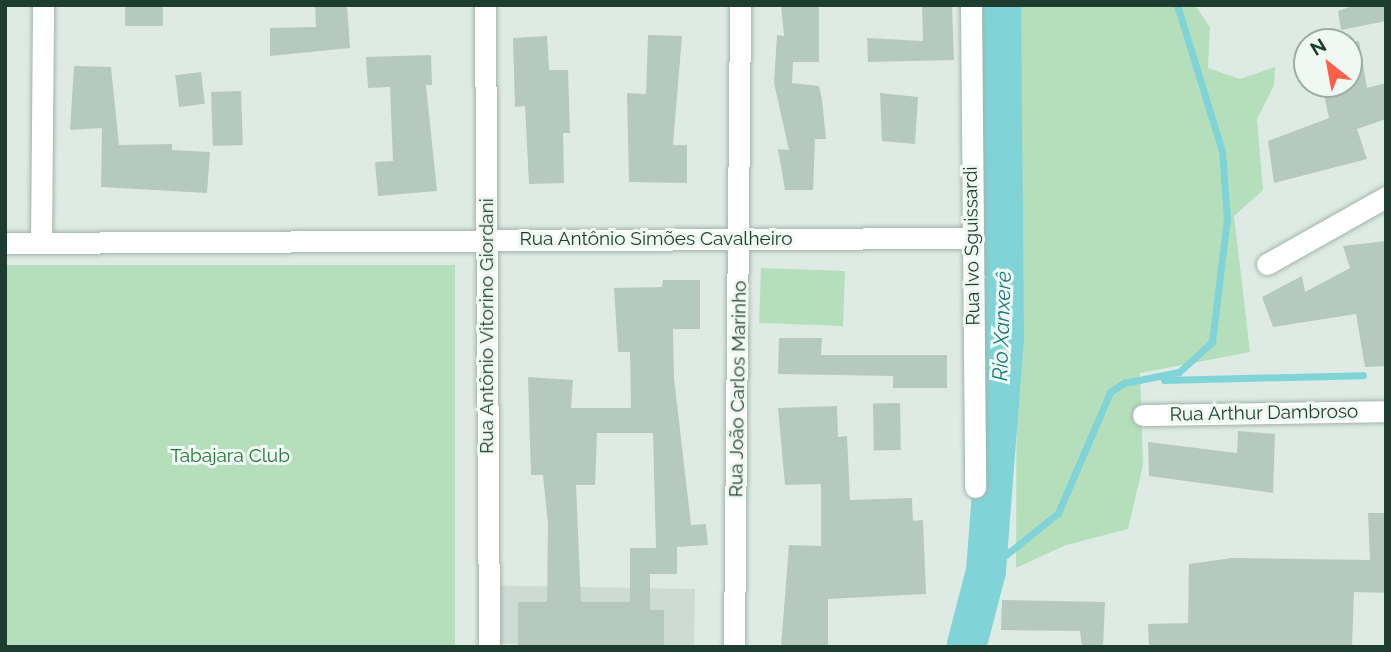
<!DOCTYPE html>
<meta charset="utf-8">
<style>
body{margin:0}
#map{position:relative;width:1391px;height:652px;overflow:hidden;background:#deebe4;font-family:Raleway,sans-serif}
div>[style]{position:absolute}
.built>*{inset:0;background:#ccdbd3;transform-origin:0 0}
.green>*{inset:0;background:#b5dfbb;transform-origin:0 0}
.stream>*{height:7px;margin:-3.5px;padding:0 3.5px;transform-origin:3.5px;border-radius:3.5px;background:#80d4d7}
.river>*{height:40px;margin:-20px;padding:0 20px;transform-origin:20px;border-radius:20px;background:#80d4d7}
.building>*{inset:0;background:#b6c9bf;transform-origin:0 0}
.roads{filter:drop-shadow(0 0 2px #a1b3ab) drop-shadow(0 0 2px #a1b3ab)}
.minor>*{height:21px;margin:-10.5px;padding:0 10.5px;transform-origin:10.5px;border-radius:10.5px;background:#fff}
.tertiary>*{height:21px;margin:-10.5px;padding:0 10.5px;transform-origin:10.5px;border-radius:10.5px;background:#fff}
span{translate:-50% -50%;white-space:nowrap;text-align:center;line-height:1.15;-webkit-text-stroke:6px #eff8f2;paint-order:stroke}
.street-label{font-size:19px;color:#1e3d31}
.park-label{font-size:19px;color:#25773a}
.water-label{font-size:21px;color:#13797e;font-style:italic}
.frame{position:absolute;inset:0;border:7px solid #1e3d31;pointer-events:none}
.north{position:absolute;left:1293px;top:28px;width:70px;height:70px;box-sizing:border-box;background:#eff8f2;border:2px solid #9bada5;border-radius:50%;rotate:329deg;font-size:19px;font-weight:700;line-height:28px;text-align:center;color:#1e3d31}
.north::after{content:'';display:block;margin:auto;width:24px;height:32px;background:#ff5f49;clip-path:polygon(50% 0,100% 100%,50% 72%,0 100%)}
</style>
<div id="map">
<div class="built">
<div style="left:695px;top:589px;width:58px;height:195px;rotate:91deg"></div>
</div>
<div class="green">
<div style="clip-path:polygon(1018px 5px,1195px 5px,1210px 27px,1208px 68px,1240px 79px,1275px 67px,1274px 85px,1257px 119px,1263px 190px,1234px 216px,1250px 352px,1140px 373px,1143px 465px,1128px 529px,1066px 545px,1016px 568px)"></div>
<div style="left:5px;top:265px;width:450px;height:382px"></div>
<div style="left:761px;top:268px;width:84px;height:55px;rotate:2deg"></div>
</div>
<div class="stream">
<div style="left:1164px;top:380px;width:199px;rotate:-1.4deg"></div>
<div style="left:986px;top:571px;width:92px;rotate:-38.9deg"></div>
<div style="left:1058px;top:513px;width:132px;rotate:-66.7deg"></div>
<div style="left:1110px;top:392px;width:17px;rotate:-33deg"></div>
<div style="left:1124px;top:383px;width:56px;rotate:-11.3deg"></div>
<div style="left:1179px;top:372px;width:45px;rotate:-42.3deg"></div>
<div style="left:1212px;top:342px;width:125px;rotate:-83.1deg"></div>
<div style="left:1227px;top:218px;width:67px;rotate:-94.3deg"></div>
<div style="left:1222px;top:151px;width:153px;rotate:-107.1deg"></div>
</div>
<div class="river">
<div style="left:967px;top:644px;width:75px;rotate:-75.4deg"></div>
<div style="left:986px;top:571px;width:234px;rotate:-85.6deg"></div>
<div style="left:1004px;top:338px;width:333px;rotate:-90.5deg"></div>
</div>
<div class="building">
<div style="left:125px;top:5px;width:38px;height:21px"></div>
<div style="clip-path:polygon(315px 5px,347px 5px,350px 48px,270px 56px,270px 28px,316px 27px)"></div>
<div style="clip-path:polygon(781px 5px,819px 5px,819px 62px,793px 62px,792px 83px,819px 86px,822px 100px,826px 139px,815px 139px,813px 190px,785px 190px,778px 149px,789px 150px,774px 83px,777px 35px,784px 36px)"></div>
<div style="clip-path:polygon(922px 5px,952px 5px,954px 60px,868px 62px,867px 38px,923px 41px)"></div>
<div style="clip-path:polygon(1355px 5px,1386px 5px,1386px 21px,1341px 30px,1338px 11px)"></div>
<div style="clip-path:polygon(648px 35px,682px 36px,673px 145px,687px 145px,687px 183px,629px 182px,627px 93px,646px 94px)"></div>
<div style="clip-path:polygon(547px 36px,549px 70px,568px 70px,570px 133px,563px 133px,564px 183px,529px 184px,525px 106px,515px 107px,513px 38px)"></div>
<div style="clip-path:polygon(1359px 41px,1367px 88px,1386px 83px,1386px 119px,1357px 129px,1367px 159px,1274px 183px,1268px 141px,1329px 118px,1324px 94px,1349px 90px,1349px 42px)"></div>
<div style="clip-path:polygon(431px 55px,432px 85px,426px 85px,437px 191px,378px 196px,375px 162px,393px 161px,390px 87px,368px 88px,366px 57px)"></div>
<div style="clip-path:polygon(74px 66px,111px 67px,119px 145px,172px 144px,172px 150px,210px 152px,207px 193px,101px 187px,102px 128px,70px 130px)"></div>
<div style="left:201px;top:72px;width:32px;height:26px;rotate:83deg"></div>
<div style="left:241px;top:91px;width:54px;height:30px;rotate:88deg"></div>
<div style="clip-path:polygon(880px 93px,918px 97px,915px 144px,882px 141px)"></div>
<div style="clip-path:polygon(1386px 241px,1386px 366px,1365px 367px,1356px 314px,1273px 327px,1262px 297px,1302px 276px,1305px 292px,1350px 268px,1343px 246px)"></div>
<div style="clip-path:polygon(evenodd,663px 280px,700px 280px,700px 329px,673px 329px,674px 378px,691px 525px,706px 524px,708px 545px,677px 547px,677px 574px,650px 574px,650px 610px,664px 610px,664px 647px,518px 647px,518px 602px,547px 602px,548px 524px,543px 475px,531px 475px,528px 377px,573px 380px,571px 408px,631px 408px,630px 352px,618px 352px,614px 288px,662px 287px,663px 280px,597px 433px,653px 433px,656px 548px,630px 548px,630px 602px,581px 602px,576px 485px,595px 485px,597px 433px)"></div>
<div style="clip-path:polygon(779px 338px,822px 338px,821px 355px,947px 355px,947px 388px,893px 388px,893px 376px,778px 374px)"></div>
<div style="left:900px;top:403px;width:47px;height:27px;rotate:89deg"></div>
<div style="clip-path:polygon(837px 406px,838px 437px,847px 436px,850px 500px,912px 498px,913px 521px,923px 520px,926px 594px,828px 599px,828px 647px,781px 647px,789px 545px,821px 546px,821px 484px,785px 485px,778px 408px)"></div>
<div style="clip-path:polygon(1238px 431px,1275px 434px,1273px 493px,1149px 476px,1148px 442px,1237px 453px)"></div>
<div style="clip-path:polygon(1368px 513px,1386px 513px,1386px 593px,1354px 592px,1352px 647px,1149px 647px,1148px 624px,1188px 623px,1189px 564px,1232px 558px,1370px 560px)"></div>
<div style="clip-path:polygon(1002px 600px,1105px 602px,1103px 647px,1082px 647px,1080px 631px,1001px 630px)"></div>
</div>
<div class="roads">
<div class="minor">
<div style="left:971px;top:5px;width:482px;rotate:89.5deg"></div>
<div style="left:5px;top:243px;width:966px;rotate:-0.3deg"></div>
<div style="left:41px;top:243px;width:238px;rotate:-89.5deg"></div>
<div style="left:1267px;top:264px;width:137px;rotate:-29.4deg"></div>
<div style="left:1143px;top:415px;width:243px;rotate:-0.9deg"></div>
<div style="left:734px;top:647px;width:642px;rotate:-89.46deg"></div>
</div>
<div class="tertiary">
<div style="left:485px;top:5px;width:642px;rotate:89.64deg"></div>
</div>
</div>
<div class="street-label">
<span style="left:656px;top:239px">Rua Antônio Simões Cavalheiro</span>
<span style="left:972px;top:246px;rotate:-91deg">Rua Ivo Sguissardi</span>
<span style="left:487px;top:326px;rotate:-90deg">Rua Antônio Vitorino Giordani</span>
<span style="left:738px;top:389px;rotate:-89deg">Rua João Carlos Marinho</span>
<span style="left:1264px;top:413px;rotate:-1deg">Rua Arthur Dambroso</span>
</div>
<div class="park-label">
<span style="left:230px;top:456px">Tabajara Club</span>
</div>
<div class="water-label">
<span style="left:1002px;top:326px;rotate:-88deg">Rio Xanxerê</span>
</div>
<div class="frame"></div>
<div class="north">N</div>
</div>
